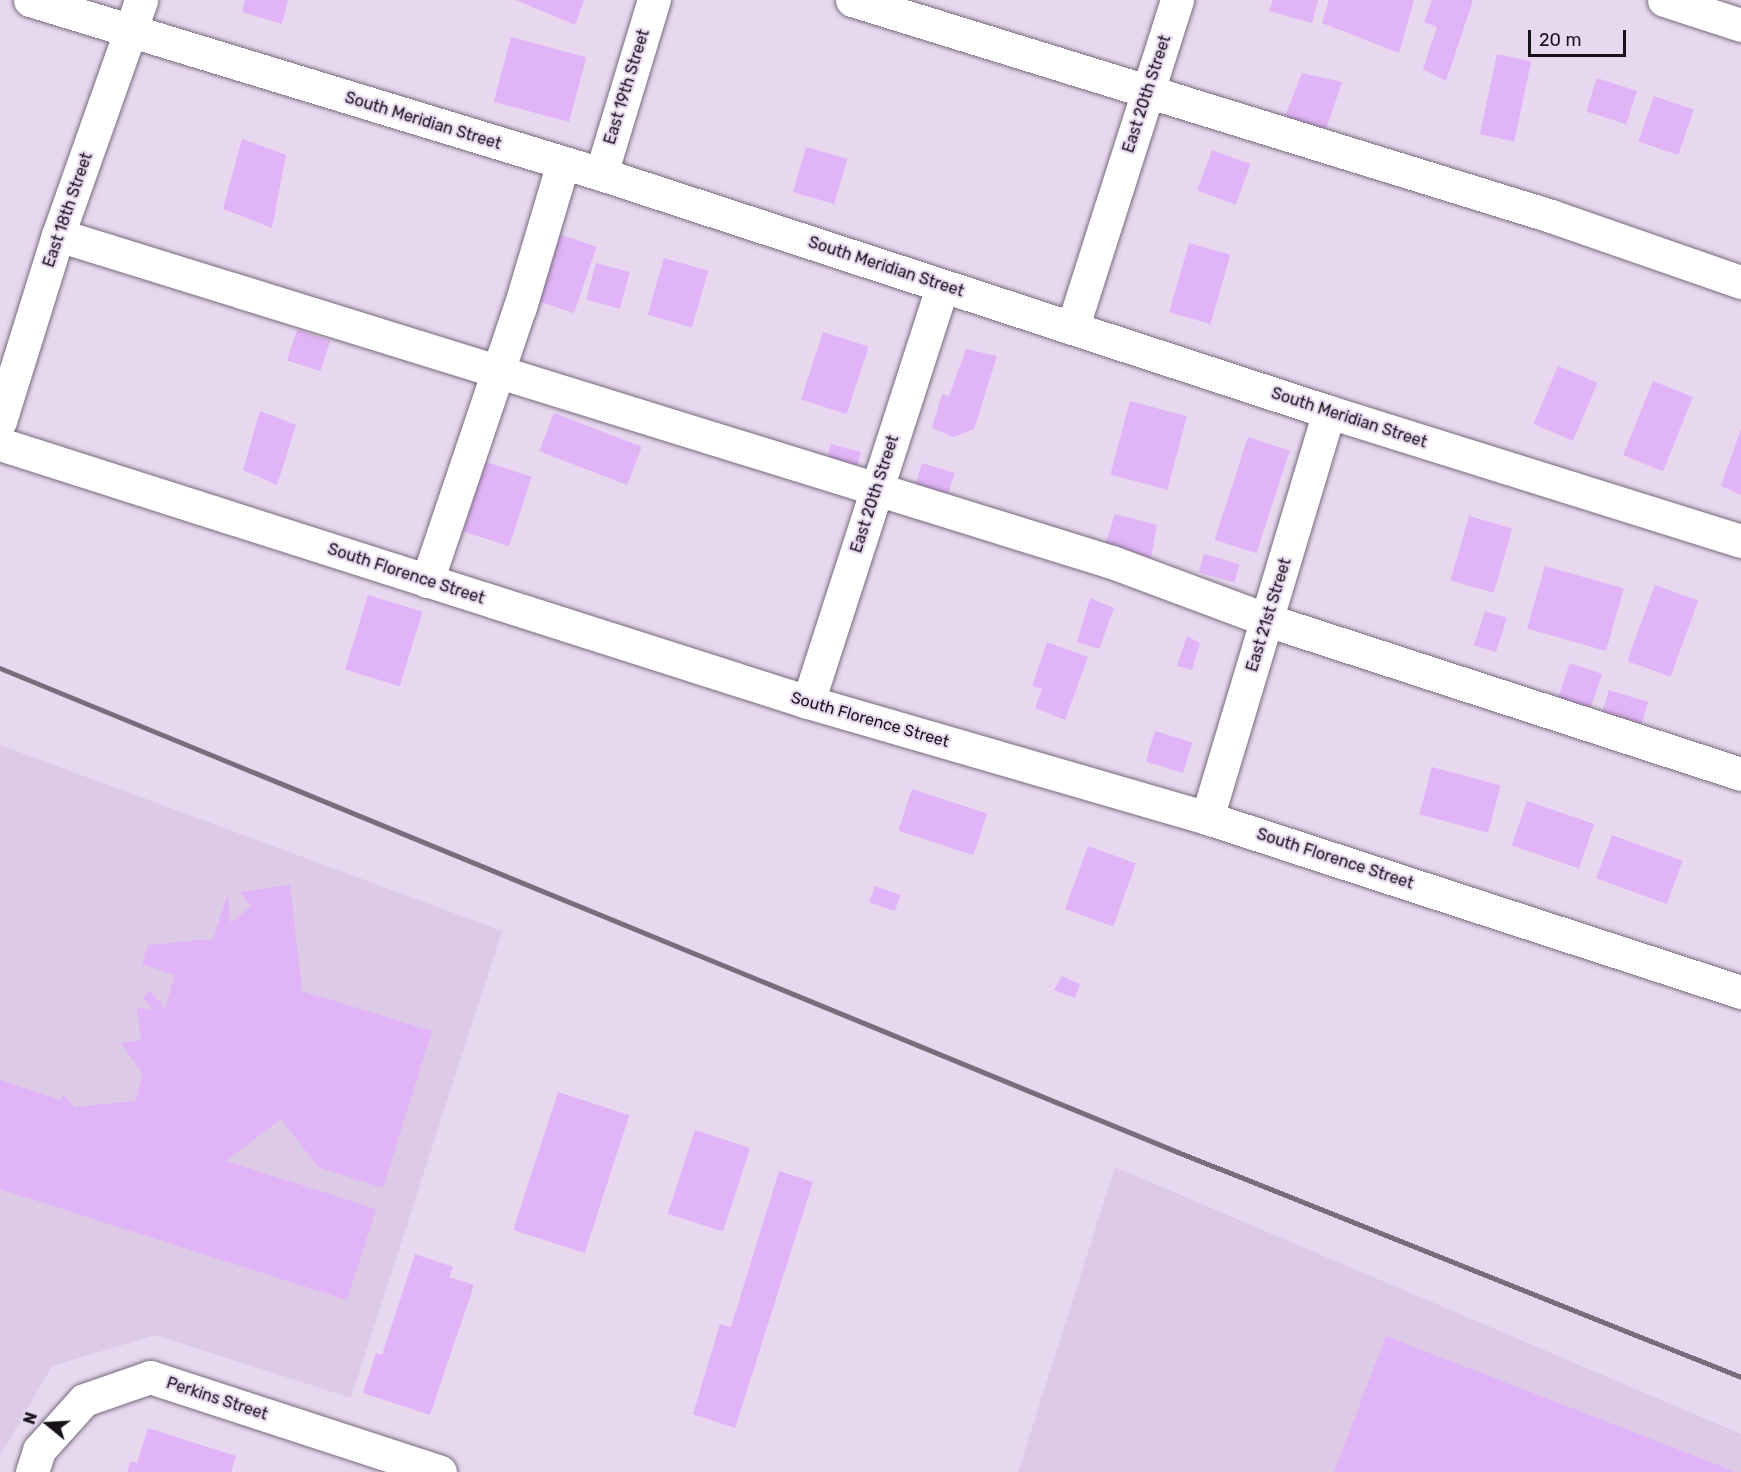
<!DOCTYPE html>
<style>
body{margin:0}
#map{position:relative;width:1741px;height:1472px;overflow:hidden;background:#e7d8ef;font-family:Rubik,sans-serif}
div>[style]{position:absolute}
.built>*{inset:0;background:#ddcae7}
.building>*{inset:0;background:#e1b3f7;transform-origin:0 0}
.roads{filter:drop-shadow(0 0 2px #776a7e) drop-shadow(0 0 2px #776a7e)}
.minor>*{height:33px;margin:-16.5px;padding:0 16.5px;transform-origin:16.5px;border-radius:16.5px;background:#fff}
.rail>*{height:4.5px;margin:-2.25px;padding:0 2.25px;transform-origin:2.25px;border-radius:2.25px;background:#776e7c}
span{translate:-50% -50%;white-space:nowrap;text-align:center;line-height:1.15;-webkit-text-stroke:4.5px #e7d8ef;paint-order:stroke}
.street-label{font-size:16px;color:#17121a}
.north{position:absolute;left:18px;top:1394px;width:60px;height:60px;-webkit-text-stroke:4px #e7d8ef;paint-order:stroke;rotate:288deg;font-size:16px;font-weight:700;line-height:24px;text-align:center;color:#17121a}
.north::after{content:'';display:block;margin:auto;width:21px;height:27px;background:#17121a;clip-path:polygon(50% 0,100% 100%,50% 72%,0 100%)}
.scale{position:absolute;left:1528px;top:30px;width:98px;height:27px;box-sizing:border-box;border:3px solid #17121a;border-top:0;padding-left:8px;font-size:18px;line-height:21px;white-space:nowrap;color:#17121a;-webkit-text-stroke:4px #e7d8ef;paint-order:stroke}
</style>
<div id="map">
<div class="built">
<div style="clip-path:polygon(0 745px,502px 931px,351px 1398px,155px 1335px,52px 1366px,0 1456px)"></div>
<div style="clip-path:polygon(1115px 1167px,1741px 1434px,1741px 1472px,1018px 1472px)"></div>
</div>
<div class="building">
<div style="clip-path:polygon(245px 0,288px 0,282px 24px,242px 12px)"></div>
<div style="clip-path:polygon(516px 0,584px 0,575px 25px)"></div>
<div style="clip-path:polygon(1273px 0,1318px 0,1312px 23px,1269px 11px)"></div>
<div style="clip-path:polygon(1329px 0,1414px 0,1399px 53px,1322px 23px)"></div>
<div style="clip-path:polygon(1432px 0,1473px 0,1446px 81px,1423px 69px,1437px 27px,1424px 22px)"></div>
<div style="left:511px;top:37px;width:78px;height:67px;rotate:15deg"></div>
<div style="left:1497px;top:54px;width:35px;height:82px;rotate:12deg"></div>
<div style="clip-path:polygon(1302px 73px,1342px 82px,1324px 135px,1284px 119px)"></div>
<div style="left:1597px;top:78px;width:42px;height:35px;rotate:18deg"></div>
<div style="left:1654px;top:96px;width:42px;height:48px;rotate:19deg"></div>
<div style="clip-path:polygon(242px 139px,286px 155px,272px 228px,223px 209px)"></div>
<div style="left:806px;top:147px;width:43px;height:47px;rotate:16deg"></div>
<div style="left:1212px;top:150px;width:41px;height:43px;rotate:20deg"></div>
<div style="left:556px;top:233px;width:43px;height:70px;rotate:19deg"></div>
<div style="left:1189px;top:243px;width:43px;height:72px;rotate:16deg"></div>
<div style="left:664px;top:258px;width:46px;height:59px;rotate:16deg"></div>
<div style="left:596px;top:263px;width:35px;height:38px;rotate:15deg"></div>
<div style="left:297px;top:330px;width:35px;height:32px;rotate:18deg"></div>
<div style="left:823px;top:332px;width:48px;height:71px;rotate:18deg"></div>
<div style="clip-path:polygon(966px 349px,997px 356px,974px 429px,953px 437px,932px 428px,942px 394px,949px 396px)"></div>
<div style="left:1558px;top:366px;width:43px;height:63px;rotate:23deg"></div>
<div style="left:1653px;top:381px;width:43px;height:80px;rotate:22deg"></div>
<div style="left:1130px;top:401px;width:59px;height:76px;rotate:15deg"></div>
<div style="clip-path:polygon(260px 411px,296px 425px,277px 485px,243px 470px)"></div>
<div style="left:554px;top:413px;width:94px;height:41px;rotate:21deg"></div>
<div style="clip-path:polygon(1741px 429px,1741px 495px,1721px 486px)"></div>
<div style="left:1248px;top:437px;width:44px;height:108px;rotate:18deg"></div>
<div style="left:831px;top:444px;width:31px;height:24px;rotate:15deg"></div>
<div style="left:486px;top:462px;width:48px;height:73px;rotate:18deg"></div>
<div style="left:922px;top:463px;width:34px;height:34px;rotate:17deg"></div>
<div style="clip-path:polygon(1115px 514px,1157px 525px,1149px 568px,1102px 554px)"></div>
<div style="left:1469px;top:516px;width:45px;height:67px;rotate:16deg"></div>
<div style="left:1204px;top:554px;width:37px;height:19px;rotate:16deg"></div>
<div style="left:1545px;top:566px;width:82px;height:65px;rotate:16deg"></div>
<div style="left:1655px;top:585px;width:46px;height:81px;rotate:20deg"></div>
<div style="left:368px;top:595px;width:57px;height:78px;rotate:17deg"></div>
<div style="clip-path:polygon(1090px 598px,1114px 608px,1099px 649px,1077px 642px)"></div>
<div style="left:1485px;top:611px;width:23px;height:36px;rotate:18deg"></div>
<div style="clip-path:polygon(1187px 636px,1200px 643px,1192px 670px,1177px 666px)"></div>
<div style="clip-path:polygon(1047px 642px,1088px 657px,1065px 720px,1035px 708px,1042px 689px,1032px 686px)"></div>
<div style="left:1570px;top:663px;width:34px;height:44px;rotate:19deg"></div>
<div style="left:1609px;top:690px;width:41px;height:33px;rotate:17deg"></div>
<div style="left:1155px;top:731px;width:39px;height:32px;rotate:17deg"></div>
<div style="left:1432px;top:767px;width:71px;height:49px;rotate:15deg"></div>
<div style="left:912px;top:789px;width:79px;height:44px;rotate:18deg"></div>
<div style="left:1527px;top:801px;width:71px;height:47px;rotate:19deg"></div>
<div style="left:1612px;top:835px;width:75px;height:46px;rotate:20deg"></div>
<div style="left:1088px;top:846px;width:51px;height:67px;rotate:20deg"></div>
<div style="clip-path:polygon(290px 885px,302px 991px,432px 1031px,383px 1188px,318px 1167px,281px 1119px,226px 1161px,376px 1209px,347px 1300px,0 1189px,0 1080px,61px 1100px,63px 1094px,75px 1107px,135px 1101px,143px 1074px,121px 1043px,141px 1040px,137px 1007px,152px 1011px,143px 997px,150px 990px,165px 1009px,175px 975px,142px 964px,148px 945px,213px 939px,228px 893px,230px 923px,251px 907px,240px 892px)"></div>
<div style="left:875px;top:886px;width:27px;height:17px;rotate:20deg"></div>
<div style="clip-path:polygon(1062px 976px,1080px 984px,1075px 998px,1054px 990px)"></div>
<div style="left:558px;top:1092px;width:75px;height:145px;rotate:18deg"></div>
<div style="left:695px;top:1130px;width:58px;height:88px;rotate:18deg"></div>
<div style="clip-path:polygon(779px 1171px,813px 1182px,735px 1428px,693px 1414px,720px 1324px,731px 1327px)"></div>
<div style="clip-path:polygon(415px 1254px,453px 1267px,449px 1277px,474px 1285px,430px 1415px,363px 1393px,376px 1353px,382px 1355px)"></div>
<div style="clip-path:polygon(1386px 1336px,1736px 1472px,1334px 1472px)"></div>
<div style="clip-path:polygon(148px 1428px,236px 1456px,231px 1472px,127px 1472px,131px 1461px,137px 1463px)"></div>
</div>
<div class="roads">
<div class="minor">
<div style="left:30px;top:0;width:597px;rotate:16.95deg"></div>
<div style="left:601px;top:174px;width:766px;rotate:18.1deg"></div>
<div style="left:1329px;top:412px;width:432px;rotate:17.4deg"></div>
<div style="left:852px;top:0;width:732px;rotate:17.17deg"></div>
<div style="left:1551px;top:216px;width:201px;rotate:19.2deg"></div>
<div style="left:1664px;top:0;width:81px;rotate:18deg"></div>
<div style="left:601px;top:174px;width:182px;rotate:-73.1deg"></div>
<div style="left:58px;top:235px;width:1104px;rotate:17.24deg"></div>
<div style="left:1112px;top:562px;width:165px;rotate:20.5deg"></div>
<div style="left:1267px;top:620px;width:498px;rotate:18deg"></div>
<div style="left:1073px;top:326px;width:342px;rotate:-72.3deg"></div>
<div style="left:0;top:421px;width:195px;rotate:-72.7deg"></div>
<div style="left:58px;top:235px;width:249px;rotate:-70.5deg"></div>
<div style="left:0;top:444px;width:848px;rotate:17.71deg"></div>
<div style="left:808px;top:702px;width:416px;rotate:16.2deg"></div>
<div style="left:1207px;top:818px;width:562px;rotate:18.05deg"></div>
<div style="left:427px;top:581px;width:289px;rotate:-71.3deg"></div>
<div style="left:520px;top:307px;width:150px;rotate:-73.4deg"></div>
<div style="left:808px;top:702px;width:437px;rotate:-72.1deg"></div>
<div style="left:1207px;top:818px;width:424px;rotate:-73.3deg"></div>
<div style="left:32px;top:1472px;width:23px;rotate:-72deg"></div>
<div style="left:39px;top:1450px;width:67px;rotate:-48deg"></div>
<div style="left:84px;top:1400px;width:70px;rotate:-19.2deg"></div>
<div style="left:150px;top:1377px;width:305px;rotate:18.1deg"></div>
</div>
</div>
<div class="rail">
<div style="left:0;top:668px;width:1274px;rotate:22.34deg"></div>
<div style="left:1178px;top:1152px;width:606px;rotate:21.78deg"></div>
</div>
<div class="street-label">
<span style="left:627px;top:87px;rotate:-73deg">East 19th Street</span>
<span style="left:1147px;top:94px;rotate:-72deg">East 20th Street</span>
<span style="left:423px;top:121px;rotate:17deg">South Meridian Street</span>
<span style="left:68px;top:210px;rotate:-71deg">East 18th Street</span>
<span style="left:886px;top:267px;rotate:18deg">South Meridian Street</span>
<span style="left:1349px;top:418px;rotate:18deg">South Meridian Street</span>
<span style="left:875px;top:494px;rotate:-72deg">East 20th Street</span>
<span style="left:406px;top:574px;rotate:18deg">South Florence Street</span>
<span style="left:1269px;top:615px;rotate:-73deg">East 21st Street</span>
<span style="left:870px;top:720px;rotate:16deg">South Florence Street</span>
<span style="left:1335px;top:859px;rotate:18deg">South Florence Street</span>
<span style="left:217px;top:1399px;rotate:18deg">Perkins Street</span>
</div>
<div class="north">N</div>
<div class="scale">20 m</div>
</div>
